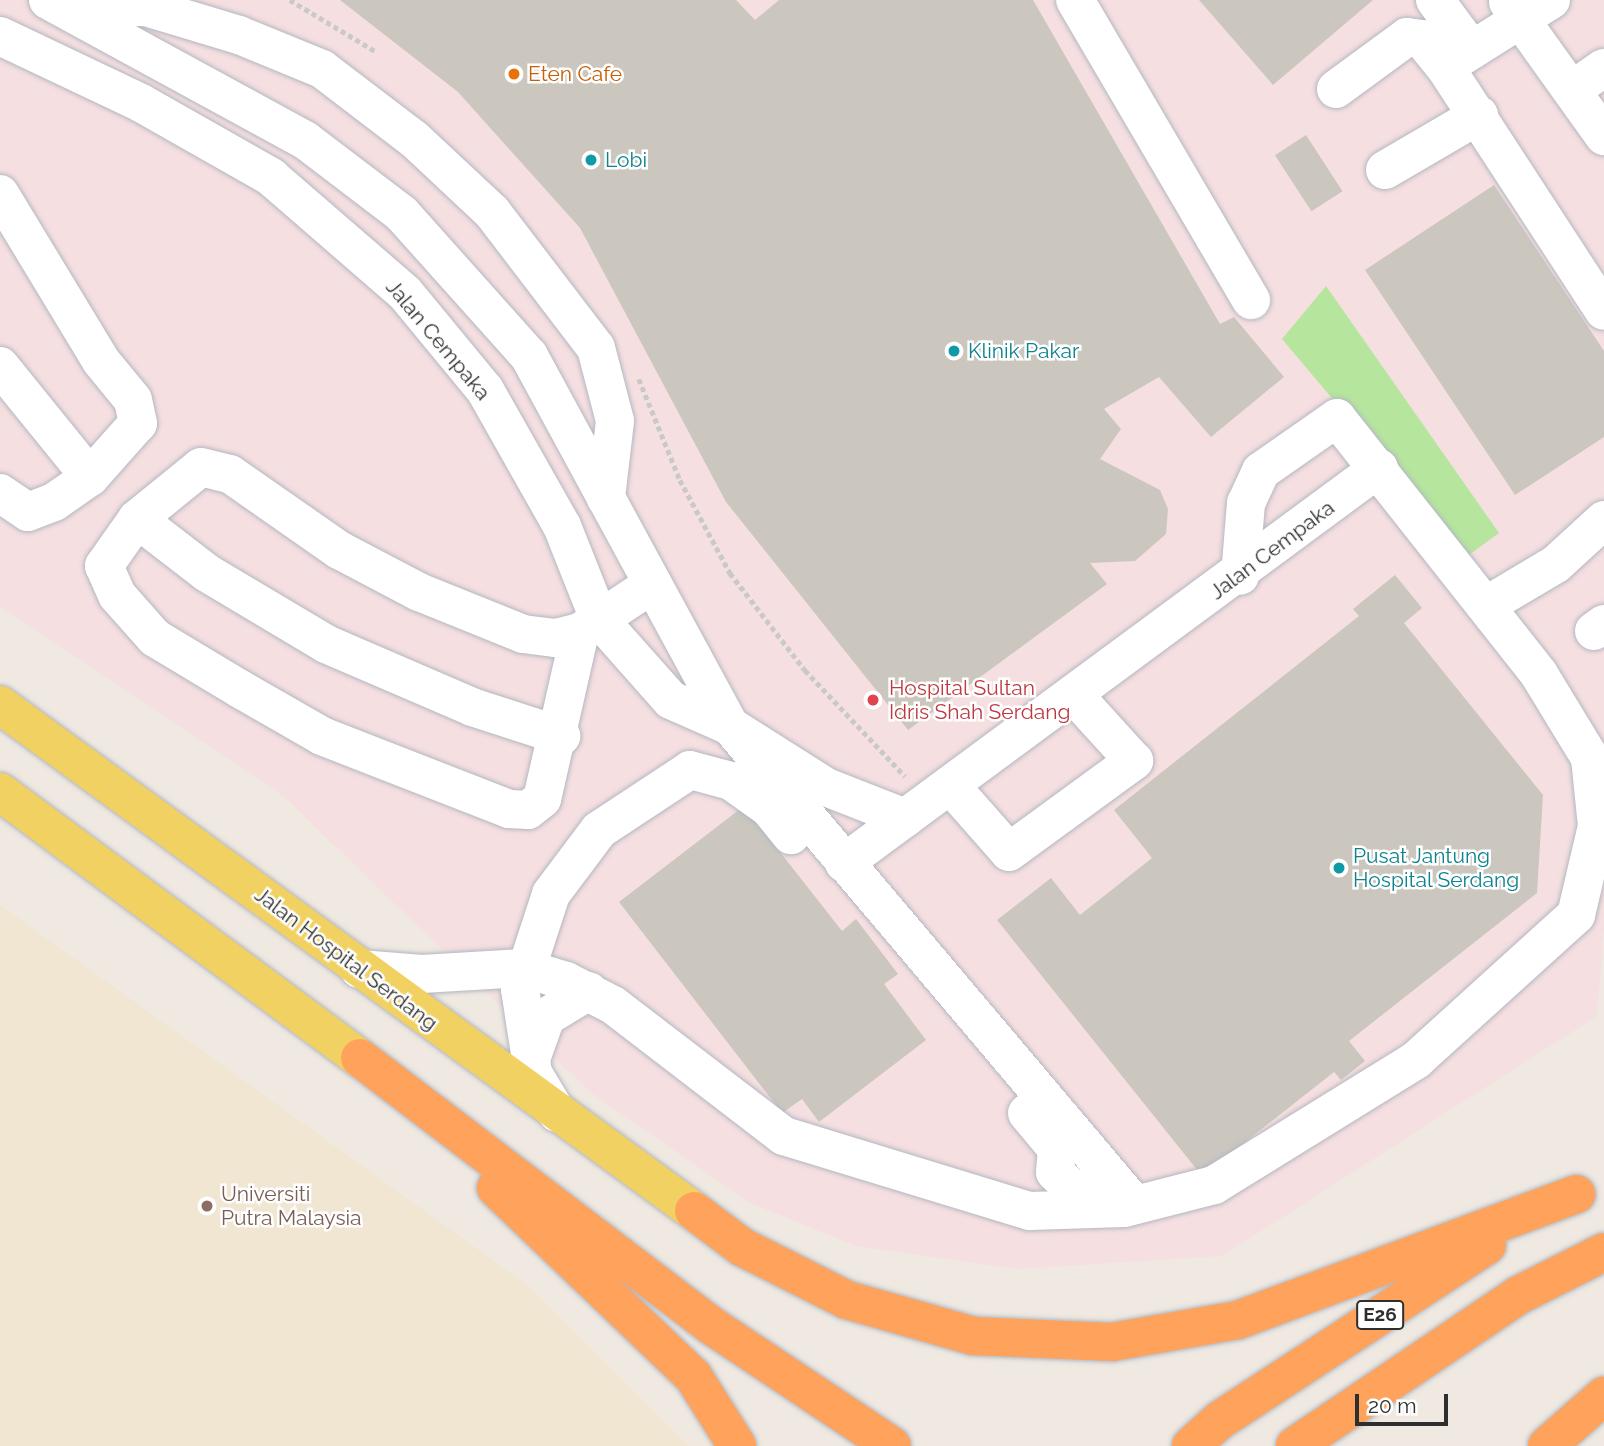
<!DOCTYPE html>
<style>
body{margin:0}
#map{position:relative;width:1604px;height:1446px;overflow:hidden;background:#efe9e1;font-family:Raleway,sans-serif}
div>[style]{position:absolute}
.education>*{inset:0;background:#f0e6d1}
.medical>*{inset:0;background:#f5dfe0}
.green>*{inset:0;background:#b6e59e}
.building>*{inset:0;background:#cbc7bf;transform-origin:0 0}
.path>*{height:4.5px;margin-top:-2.25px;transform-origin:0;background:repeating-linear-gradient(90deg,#c9c9c9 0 5px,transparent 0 8.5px)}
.roads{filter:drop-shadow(0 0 2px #b4b7c1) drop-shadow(0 0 2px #b4b7c1)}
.minor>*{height:38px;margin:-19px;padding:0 19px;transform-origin:19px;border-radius:19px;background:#fff}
.major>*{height:38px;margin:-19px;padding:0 19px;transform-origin:19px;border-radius:19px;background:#f2d163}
.highway>*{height:38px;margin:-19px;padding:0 19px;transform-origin:19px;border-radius:19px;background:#ffa35c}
.dots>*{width:19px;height:19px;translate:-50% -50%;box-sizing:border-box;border:4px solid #fff;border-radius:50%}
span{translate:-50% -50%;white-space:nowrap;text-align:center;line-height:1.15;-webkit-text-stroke:5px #fff;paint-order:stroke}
.shield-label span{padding:2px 5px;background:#fff;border:2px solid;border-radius:5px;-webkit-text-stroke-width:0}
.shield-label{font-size:19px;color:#2e2e2e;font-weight:700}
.food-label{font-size:21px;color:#c56008}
.left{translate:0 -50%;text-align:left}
.culture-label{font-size:21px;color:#0d838f}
.street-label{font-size:21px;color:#2e2e2e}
.health-label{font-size:21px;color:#be3a42}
.education-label{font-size:21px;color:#785e54}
.scale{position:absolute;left:1355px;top:1394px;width:93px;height:32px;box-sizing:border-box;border:4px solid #2e2e2e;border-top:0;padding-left:9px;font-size:21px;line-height:24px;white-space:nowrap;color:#2e2e2e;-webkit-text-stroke:5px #fff;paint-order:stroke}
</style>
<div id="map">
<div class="education">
<div style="clip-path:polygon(0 905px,530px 1287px,689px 1446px,0 1446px)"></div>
</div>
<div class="medical">
<div style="clip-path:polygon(0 0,1604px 0,1604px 929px,1597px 1016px,1222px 1256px,1017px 1269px,856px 1246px,750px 1203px,590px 1092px,282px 795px,0 606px)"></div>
</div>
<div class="green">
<div style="clip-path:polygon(1326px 286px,1499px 533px,1466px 557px,1282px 339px)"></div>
</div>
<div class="building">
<div style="clip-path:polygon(340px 0,736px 0,755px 20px,779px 0,1033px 0,1220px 324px,1234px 317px,1284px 377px,1211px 437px,1159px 377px,1104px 409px,1121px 429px,1100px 459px,1160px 490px,1168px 509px,1166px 534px,1135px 561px,1090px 563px,1107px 584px,908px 730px,726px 502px,580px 228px,458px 92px)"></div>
<div style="clip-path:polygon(1199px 0,1373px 0,1273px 85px)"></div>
<div style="left:1306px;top:135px;width:67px;height:37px;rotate:57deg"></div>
<div style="clip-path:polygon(1494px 185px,1604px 351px,1604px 437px,1515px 495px,1365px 270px)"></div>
<div style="clip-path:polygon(1395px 575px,1422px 608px,1404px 623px,1543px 795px,1537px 893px,1349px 1041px,1365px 1061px,1341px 1080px,1334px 1072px,1202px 1176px,997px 920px,1051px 878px,1080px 915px,1152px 858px,1114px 810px,1359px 616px,1353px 609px)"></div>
<div style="clip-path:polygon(744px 806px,842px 931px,856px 919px,898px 974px,884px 984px,926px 1040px,819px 1122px,802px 1099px,782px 1113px,619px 902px)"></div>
</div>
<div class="path">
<div style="left:290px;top:0;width:99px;rotate:31deg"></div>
<div style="left:639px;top:379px;width:109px;rotate:67.9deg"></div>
<div style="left:680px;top:480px;width:106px;rotate:61.7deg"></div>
<div style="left:730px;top:573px;width:123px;rotate:52.3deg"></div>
<div style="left:805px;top:670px;width:146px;rotate:46.7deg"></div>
</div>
<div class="roads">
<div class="minor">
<div style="left:48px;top:0;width:293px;rotate:28.6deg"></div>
<div style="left:305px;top:140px;width:122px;rotate:37.3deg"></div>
<div style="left:402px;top:214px;width:191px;rotate:48.2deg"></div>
<div style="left:529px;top:356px;width:421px;rotate:61.5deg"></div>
<div style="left:730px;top:726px;width:627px;rotate:49.79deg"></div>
<div style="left:1075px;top:0;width:348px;rotate:59.6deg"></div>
<div style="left:1435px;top:0;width:62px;rotate:53.5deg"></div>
<div style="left:1551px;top:0;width:125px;rotate:147.7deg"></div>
<div style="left:1445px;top:67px;width:291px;rotate:56.9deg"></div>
<div style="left:1508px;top:2px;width:165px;rotate:54.4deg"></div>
<div style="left:72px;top:9px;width:74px;rotate:-1.5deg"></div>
<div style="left:146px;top:7px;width:97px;rotate:16.8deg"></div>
<div style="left:239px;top:35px;width:90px;rotate:22.3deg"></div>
<div style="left:322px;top:69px;width:116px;rotate:37.3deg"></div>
<div style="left:414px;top:139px;width:107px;rotate:43.1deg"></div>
<div style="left:492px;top:212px;width:171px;rotate:52.6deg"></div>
<div style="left:596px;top:348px;width:75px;rotate:75.4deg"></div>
<div style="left:615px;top:421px;width:78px;rotate:96.7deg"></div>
<div style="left:0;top:36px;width:156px;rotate:25.4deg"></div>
<div style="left:141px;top:103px;width:150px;rotate:29.6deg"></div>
<div style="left:271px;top:177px;width:177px;rotate:40.9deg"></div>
<div style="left:405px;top:293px;width:126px;rotate:50.5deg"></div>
<div style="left:485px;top:390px;width:156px;rotate:60.5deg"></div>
<div style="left:562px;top:526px;width:100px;rotate:68.3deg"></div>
<div style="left:599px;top:619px;width:108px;rotate:48.4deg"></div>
<div style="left:671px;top:700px;width:64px;rotate:23.8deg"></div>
<div style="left:730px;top:726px;width:114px;rotate:32.4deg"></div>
<div style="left:826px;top:787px;width:85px;rotate:21.4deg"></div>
<div style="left:1575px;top:88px;width:35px;rotate:-35deg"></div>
<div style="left:1336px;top:89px;width:88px;rotate:-36.2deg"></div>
<div style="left:1407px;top:37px;width:15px;rotate:8deg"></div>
<div style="left:1422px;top:39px;width:36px;rotate:51deg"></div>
<div style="left:1385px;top:170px;width:109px;rotate:-30.3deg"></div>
<div style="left:0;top:194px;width:195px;rotate:58.8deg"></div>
<div style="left:101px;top:361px;width:50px;rotate:50.6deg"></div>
<div style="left:133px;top:400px;width:24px;rotate:78deg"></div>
<div style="left:138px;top:423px;width:72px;rotate:131.6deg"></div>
<div style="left:90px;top:477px;width:44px;rotate:145.2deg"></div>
<div style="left:54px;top:502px;width:28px;rotate:159deg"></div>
<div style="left:28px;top:512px;width:34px;rotate:-146deg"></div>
<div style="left:0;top:366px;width:143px;rotate:51deg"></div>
<div style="left:137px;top:519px;width:88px;rotate:37.6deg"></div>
<div style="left:207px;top:573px;width:139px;rotate:30.8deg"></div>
<div style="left:326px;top:644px;width:159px;rotate:23.3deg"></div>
<div style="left:472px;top:707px;width:94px;rotate:18deg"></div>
<div style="left:1487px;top:605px;width:80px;rotate:-30.7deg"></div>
<div style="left:1556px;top:564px;width:65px;rotate:-42.5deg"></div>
<div style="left:1594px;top:631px;width:12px;rotate:-35deg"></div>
<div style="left:580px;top:632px;width:171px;rotate:102.8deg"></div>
<div style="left:542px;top:799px;width:18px;rotate:142deg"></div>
<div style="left:528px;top:810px;width:19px;rotate:-177deg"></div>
<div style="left:509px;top:809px;width:201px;rotate:-158.7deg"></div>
<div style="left:322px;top:736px;width:95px;rotate:-150.2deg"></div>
<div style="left:240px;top:689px;width:99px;rotate:-149deg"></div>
<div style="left:155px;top:638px;width:57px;rotate:-131.5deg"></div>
<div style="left:117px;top:595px;width:32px;rotate:-114deg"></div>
<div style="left:104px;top:566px;width:57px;rotate:-54.9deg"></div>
<div style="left:137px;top:519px;width:82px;rotate:-39.1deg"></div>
<div style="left:201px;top:467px;width:30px;rotate:14deg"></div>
<div style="left:230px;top:474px;width:133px;rotate:34.9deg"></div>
<div style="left:339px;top:550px;width:90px;rotate:27.7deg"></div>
<div style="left:419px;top:592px;width:112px;rotate:22deg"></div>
<div style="left:523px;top:634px;width:33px;rotate:7deg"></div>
<div style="left:556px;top:638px;width:25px;rotate:-14deg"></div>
<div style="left:580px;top:632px;width:87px;rotate:-33.3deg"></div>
<div style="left:950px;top:785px;width:89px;rotate:48.6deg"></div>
<div style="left:1009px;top:852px;width:155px;rotate:-36.1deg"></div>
<div style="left:1134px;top:761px;width:89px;rotate:-132.3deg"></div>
<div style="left:844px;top:863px;width:665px;rotate:-36.44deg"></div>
<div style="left:359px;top:969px;width:63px;rotate:4.5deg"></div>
<div style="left:422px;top:974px;width:101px;rotate:-3.4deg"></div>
<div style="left:523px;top:968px;width:45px;rotate:16.8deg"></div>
<div style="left:566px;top:981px;width:53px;rotate:27.1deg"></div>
<div style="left:613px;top:1005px;width:215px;rotate:37.5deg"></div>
<div style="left:784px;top:1136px;width:257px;rotate:17deg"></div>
<div style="left:1030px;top:1211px;width:94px;rotate:-1.8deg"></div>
<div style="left:1124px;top:1208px;width:93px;rotate:-14.3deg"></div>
<div style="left:1214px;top:1185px;width:238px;rotate:-31.7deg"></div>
<div style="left:1416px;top:1060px;width:216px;rotate:-42.2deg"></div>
<div style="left:1576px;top:915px;width:91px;rotate:-76.7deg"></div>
<div style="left:1597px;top:826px;width:68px;rotate:-95.9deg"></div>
<div style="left:1590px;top:758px;width:98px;rotate:-121.3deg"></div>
<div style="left:1539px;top:674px;width:326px;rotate:-128.3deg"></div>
<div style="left:1337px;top:418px;width:93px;rotate:145.1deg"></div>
<div style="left:1261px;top:471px;width:35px;rotate:115deg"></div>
<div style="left:1246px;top:503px;width:73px;rotate:94.7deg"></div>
<div style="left:530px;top:1062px;width:48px;rotate:-70.4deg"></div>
<div style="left:546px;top:1017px;width:50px;rotate:-31.2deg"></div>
<div style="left:557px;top:1113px;width:47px;rotate:-121deg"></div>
<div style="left:533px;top:1073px;width:85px;rotate:-98.8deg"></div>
<div style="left:520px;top:989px;width:100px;rotate:-71.9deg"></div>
<div style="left:551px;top:894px;width:80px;rotate:-53.1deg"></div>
<div style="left:599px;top:830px;width:109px;rotate:-33.4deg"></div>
<div style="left:690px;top:770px;width:42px;rotate:15deg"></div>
<div style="left:731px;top:781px;width:47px;rotate:35.4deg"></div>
<div style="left:769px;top:808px;width:35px;rotate:51deg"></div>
<div style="left:1027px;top:1113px;width:47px;rotate:50.2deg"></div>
<div style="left:1057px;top:1149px;width:23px;rotate:95deg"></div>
<div style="left:1055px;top:1172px;width:24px;rotate:45deg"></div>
<div style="left:1072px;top:1189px;width:24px"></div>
<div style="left:1096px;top:1189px;width:18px;rotate:-56deg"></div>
</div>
<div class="major">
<div style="left:0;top:705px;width:859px;rotate:36.1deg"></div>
<div style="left:0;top:792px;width:448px;rotate:36.5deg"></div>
</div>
<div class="highway">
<div style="left:360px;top:1058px;width:442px;rotate:37.3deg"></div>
<div style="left:712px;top:1326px;width:216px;rotate:33.7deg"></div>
<div style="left:496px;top:1188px;width:272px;rotate:43.7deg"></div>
<div style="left:693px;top:1376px;width:83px;rotate:57.8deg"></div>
<div style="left:694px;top:1211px;width:60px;rotate:36.9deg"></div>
<div style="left:742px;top:1247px;width:118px;rotate:26.8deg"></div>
<div style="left:847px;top:1300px;width:131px;rotate:15.9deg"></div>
<div style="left:973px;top:1336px;width:139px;rotate:2.5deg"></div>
<div style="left:1112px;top:1342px;width:128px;rotate:-9.9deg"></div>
<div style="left:1238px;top:1320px;width:361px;rotate:-20.4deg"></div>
<div style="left:1191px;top:1446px;width:39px;rotate:-42deg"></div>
<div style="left:1220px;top:1420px;width:319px;rotate:-33.2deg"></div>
<div style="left:1295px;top:1446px;width:270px;rotate:-34deg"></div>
<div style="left:1519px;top:1295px;width:95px;rotate:-26.8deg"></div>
<div style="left:1547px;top:1446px;width:76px;rotate:-41.3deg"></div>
</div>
</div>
<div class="dots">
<div style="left:514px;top:74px;background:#e8710a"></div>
<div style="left:591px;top:160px;background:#0f9aa8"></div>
<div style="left:954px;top:351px;background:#0f9aa8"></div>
<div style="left:873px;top:700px;background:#e0444e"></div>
<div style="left:1339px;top:868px;background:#0f9aa8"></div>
<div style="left:207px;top:1206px;background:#8d6e63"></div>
</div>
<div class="shield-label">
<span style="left:1380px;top:1315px">E26</span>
</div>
<div class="food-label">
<span class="left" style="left:528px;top:74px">Eten Cafe</span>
</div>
<div class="culture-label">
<span class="left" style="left:605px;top:160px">Lobi</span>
<span class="left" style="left:968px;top:351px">Klinik Pakar</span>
<span class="left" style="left:1353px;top:868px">Pusat Jantung<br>Hospital Serdang</span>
</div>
<div class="street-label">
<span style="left:438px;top:340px;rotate:50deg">Jalan Cempaka</span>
<span style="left:1272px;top:550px;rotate:-37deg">Jalan Cempaka</span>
<span style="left:346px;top:959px;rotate:37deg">Jalan Hospital Serdang</span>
</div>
<div class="health-label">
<span class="left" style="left:889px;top:700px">Hospital Sultan<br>Idris Shah Serdang</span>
</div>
<div class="education-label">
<span class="left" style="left:221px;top:1206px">Universiti<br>Putra Malaysia</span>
</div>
<div class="scale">20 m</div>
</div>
